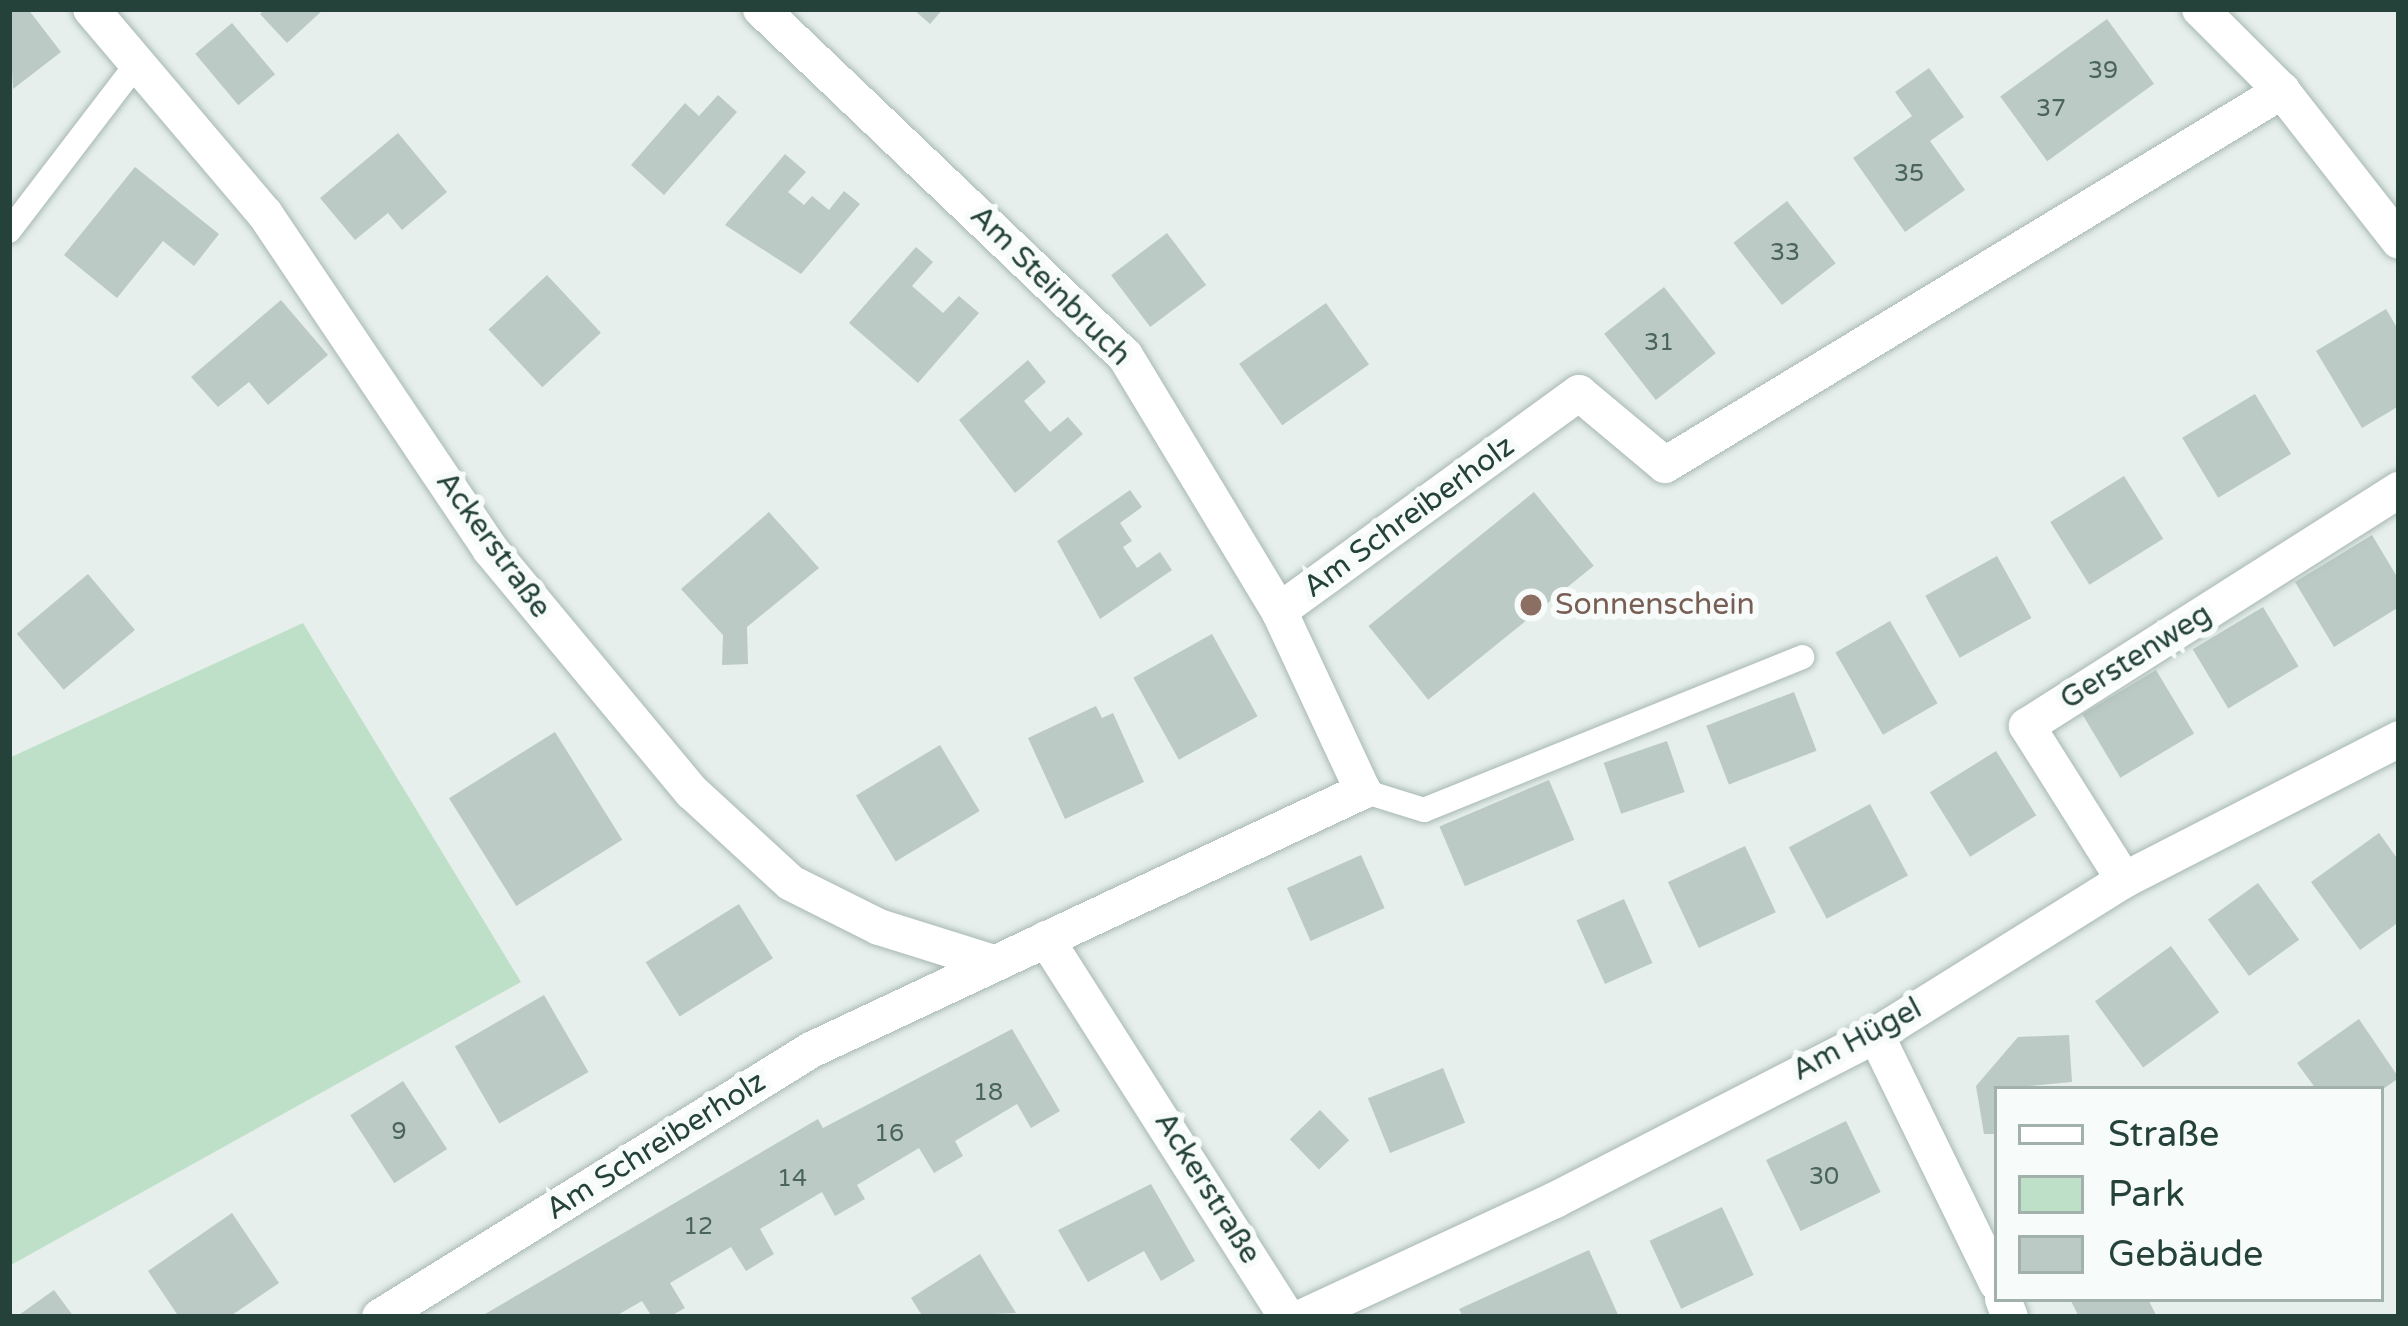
<!DOCTYPE html>
<meta charset="utf-8">
<style>
body{margin:0}
#map{position:relative;width:2408px;height:1326px;overflow:hidden;background:#e6efeb;font-family:"Varela Round",sans-serif}
div>[style]{position:absolute}
.green>*{inset:0;background:#bfe0c8}
.building>*{inset:0;background:#bbcac4;transform-origin:0 0}
.roads{filter:drop-shadow(0 0 3px #a8b8b2) drop-shadow(0 0 3px #a8b8b2)}
.service>*{height:24px;margin:-12px;padding:0 12px;transform-origin:12px;border-radius:12px;background:#fff}
.minor>*{height:36px;margin:-18px;padding:0 18px;transform-origin:18px;border-radius:18px;background:#fff}
.dots>*{width:33px;height:33px;translate:-50% -50%;box-sizing:border-box;border:6px solid #f7fbf9;border-radius:50%}
span{translate:-50% -50%;white-space:nowrap;text-align:center;line-height:1.15;-webkit-text-stroke:12px #f7fbf9;paint-order:stroke}
.number-label{font-size:24px;color:#4a645c}
.number-label span{-webkit-text-stroke-width:0}
.street-label{font-size:30px;color:#24423a}
.education-label{font-size:30px;color:#785e54}
.left{translate:0 -50%;text-align:left}
.frame{position:absolute;inset:0;border:12px solid #24423a;pointer-events:none}
.legend{position:absolute;left:1994px;top:1086px;width:390px;height:216px;box-sizing:border-box;background:#f7fbf9;border:3px solid #a3b1ad;margin:0;padding:15px 21px;list-style:none;font-size:36px;color:#24423a}
.legend li{display:flex;align-items:center;gap:24px;height:60px}
.legend b{width:60px;border:3px solid #a3b1ad}
</style>
<div id="map">
<div class="green">
<div style="clip-path:polygon(303px 623px,521px 982px,9px 1266px,9px 758px)"></div>
</div>
<div class="building">
<div style="clip-path:polygon(28px 9px,61px 52px,13px 89px,9px 12px)"></div>
<div style="clip-path:polygon(266px 9px,324px 9px,287px 43px,260px 14px)"></div>
<div style="clip-path:polygon(913px 9px,943px 9px,930px 24px)"></div>
<div style="left:2107px;top:19px;width:80px;height:132px;rotate:54deg"></div>
<div style="left:232px;top:23px;width:67px;height:48px;rotate:50deg"></div>
<div style="clip-path:polygon(1929px 68px,1964px 117px,1930px 141px,1965px 190px,1905px 232px,1853px 158px,1912px 116px,1895px 92px)"></div>
<div style="clip-path:polygon(718px 95px,737px 112px,664px 195px,631px 165px,685px 103px,699px 116px)"></div>
<div style="clip-path:polygon(398px 133px,447px 192px,402px 230px,388px 213px,355px 240px,320px 198px)"></div>
<div style="clip-path:polygon(785px 154px,806px 172px,788px 192px,804px 205px,812px 196px,829px 210px,844px 191px,860px 204px,801px 274px,725px 225px)"></div>
<div style="clip-path:polygon(135px 167px,219px 234px,194px 266px,163px 241px,117px 298px,64px 255px)"></div>
<div style="left:1787px;top:201px;width:79px;height:68px;rotate:52deg"></div>
<div style="left:1167px;top:233px;width:65px;height:70px;rotate:53deg"></div>
<div style="clip-path:polygon(916px 247px,933px 262px,912px 286px,943px 313px,959px 296px,979px 313px,918px 383px,849px 323px)"></div>
<div style="left:547px;top:275px;width:79px;height:80px;rotate:47deg"></div>
<div style="left:1664px;top:287px;width:84px;height:76px;rotate:52deg"></div>
<div style="clip-path:polygon(281px 300px,328px 355px,268px 405px,249px 382px,218px 407px,191px 377px)"></div>
<div style="left:1326px;top:303px;width:75px;height:106px;rotate:55deg"></div>
<div style="clip-path:polygon(2386px 309px,2399px 331px,2399px 406px,2362px 428px,2316px 351px)"></div>
<div style="clip-path:polygon(1028px 360px,1046px 382px,1024px 401px,1050px 432px,1068px 417px,1083px 434px,1015px 493px,959px 420px)"></div>
<div style="left:2255px;top:394px;width:70px;height:85px;rotate:59deg"></div>
<div style="left:2124px;top:476px;width:74px;height:87px;rotate:58deg"></div>
<div style="clip-path:polygon(1130px 490px,1142px 507px,1120px 523px,1132px 541px,1123px 547px,1137px 568px,1160px 552px,1172px 570px,1100px 619px,1057px 541px)"></div>
<div style="left:1534px;top:492px;width:95px;height:213px;rotate:51deg"></div>
<div style="clip-path:polygon(769px 512px,819px 568px,747px 627px,748px 664px,722px 665px,723px 635px,681px 589px)"></div>
<div style="clip-path:polygon(2372px 535px,2399px 580px,2399px 607px,2334px 647px,2295px 582px)"></div>
<div style="left:1997px;top:556px;width:71px;height:82px;rotate:61deg"></div>
<div style="left:88px;top:574px;width:73px;height:93px;rotate:50deg"></div>
<div style="left:2263px;top:607px;width:69px;height:82px;rotate:59deg"></div>
<div style="left:1890px;top:621px;width:95px;height:63px;rotate:60deg"></div>
<div style="left:1212px;top:634px;width:94px;height:90px;rotate:61deg"></div>
<div style="left:2156px;top:670px;width:74px;height:86px;rotate:59deg"></div>
<div style="left:1794px;top:692px;width:63px;height:94px;rotate:69deg"></div>
<div style="clip-path:polygon(1096px 706px,1102px 718px,1113px 713px,1144px 782px,1065px 819px,1028px 738px)"></div>
<div style="left:555px;top:732px;width:127px;height:125px;rotate:58deg"></div>
<div style="left:1667px;top:741px;width:54px;height:67px;rotate:71deg"></div>
<div style="left:940px;top:745px;width:77px;height:98px;rotate:59deg"></div>
<div style="left:1996px;top:751px;width:76px;height:78px;rotate:58deg"></div>
<div style="left:1549px;top:780px;width:65px;height:119px;rotate:67deg"></div>
<div style="left:1870px;top:804px;width:81px;height:92px;rotate:62deg"></div>
<div style="clip-path:polygon(2379px 833px,2399px 861px,2399px 922px,2360px 950px,2311px 882px)"></div>
<div style="left:1745px;top:846px;width:73px;height:85px;rotate:65deg"></div>
<div style="left:1361px;top:855px;width:58px;height:81px;rotate:66deg"></div>
<div style="left:2258px;top:883px;width:70px;height:62px;rotate:54deg"></div>
<div style="left:1624px;top:899px;width:70px;height:52px;rotate:66deg"></div>
<div style="left:739px;top:904px;width:64px;height:110px;rotate:58deg"></div>
<div style="left:2171px;top:946px;width:82px;height:94px;rotate:54deg"></div>
<div style="left:544px;top:995px;width:89px;height:103px;rotate:60deg"></div>
<div style="clip-path:polygon(2359px 1019px,2399px 1078px,2383px 1089px,2316px 1089px,2297px 1063px)"></div>
<div style="clip-path:polygon(1012px 1029px,1060px 1111px,1031px 1128px,1017px 1104px,955px 1141px,963px 1156px,934px 1173px,919px 1148px,857px 1185px,865px 1199px,835px 1216px,822px 1192px,760px 1229px,774px 1254px,746px 1271px,731px 1247px,670px 1283px,685px 1308px,669px 1317px,652px 1317px,642px 1301px,614px 1317px,480px 1317px,818px 1119px,823px 1128px)"></div>
<div style="clip-path:polygon(2069px 1035px,2072px 1082px,1997px 1089px,1997px 1134px,1984px 1134px,1976px 1086px,2018px 1037px)"></div>
<div style="left:1443px;top:1068px;width:59px;height:81px;rotate:68deg"></div>
<div style="left:403px;top:1081px;width:81px;height:63px;rotate:57deg"></div>
<div style="left:1320px;top:1110px;width:42px;height:42px;rotate:46deg"></div>
<div style="left:1846px;top:1121px;width:79px;height:89px;rotate:64deg"></div>
<div style="clip-path:polygon(1151px 1184px,1195px 1261px,1161px 1281px,1144px 1251px,1088px 1282px,1058px 1230px)"></div>
<div style="left:1722px;top:1207px;width:75px;height:80px;rotate:65deg"></div>
<div style="clip-path:polygon(232px 1213px,279px 1283px,229px 1317px,179px 1317px,148px 1271px)"></div>
<div style="clip-path:polygon(1589px 1250px,1619px 1317px,1463px 1317px,1459px 1309px)"></div>
<div style="clip-path:polygon(980px 1254px,1016px 1313px,923px 1317px,911px 1298px)"></div>
<div style="clip-path:polygon(54px 1290px,74px 1317px,16px 1317px)"></div>
<div style="clip-path:polygon(2070px 1299px,2148px 1299px,2157px 1317px,2079px 1317px)"></div>
</div>
<div class="roads">
<div class="service">
<div style="left:9px;top:231px;width:213px;rotate:-52.6deg"></div>
<div style="left:1363px;top:791px;width:64px;rotate:17.3deg"></div>
<div style="left:1424px;top:810px;width:408px;rotate:-22deg"></div>
</div>
<div class="minor">
<div style="left:91px;top:9px;width:269px;rotate:49.7deg"></div>
<div style="left:265px;top:214px;width:404px;rotate:56.1deg"></div>
<div style="left:490px;top:549px;width:316px;rotate:50.3deg"></div>
<div style="left:692px;top:792px;width:134px;rotate:42.6deg"></div>
<div style="left:791px;top:883px;width:98px;rotate:26.6deg"></div>
<div style="left:879px;top:927px;width:121px;rotate:17.4deg"></div>
<div style="left:2200px;top:9px;width:116px;rotate:45deg"></div>
<div style="left:2282px;top:91px;width:190px;rotate:52deg"></div>
<div style="left:1279px;top:611px;width:371px;rotate:-36deg"></div>
<div style="left:1579px;top:393px;width:112px;rotate:39.9deg"></div>
<div style="left:1665px;top:465px;width:722px;rotate:-31.22deg"></div>
<div style="left:2124px;top:880px;width:182px;rotate:-122.2deg"></div>
<div style="left:2027px;top:726px;width:441px;rotate:-32.4deg"></div>
<div style="left:1046px;top:939px;width:448px;rotate:57.5deg"></div>
<div style="left:1876px;top:1035px;width:276px;rotate:64deg"></div>
<div style="left:2003px;top:1299px;width:19px;rotate:69deg"></div>
<div style="left:380px;top:1317px;width:507px;rotate:-31.78deg"></div>
<div style="left:811px;top:1050px;width:610px;rotate:-25.14deg"></div>
<div style="left:1363px;top:791px;width:199px;rotate:-115deg"></div>
<div style="left:1279px;top:611px;width:298px;rotate:-121.1deg"></div>
<div style="left:1125px;top:356px;width:503px;rotate:-136.37deg"></div>
<div style="left:1303px;top:1317px;width:278px;rotate:-24.9deg"></div>
<div style="left:1555px;top:1200px;width:361px;rotate:-27.2deg"></div>
<div style="left:1876px;top:1035px;width:292px;rotate:-32deg"></div>
<div style="left:2124px;top:880px;width:309px;rotate:-27.1deg"></div>
</div>
</div>
<div class="dots">
<div style="left:1531px;top:605px;background:#8d6e63"></div>
</div>
<div class="number-label">
<span style="left:2103px;top:71px">39</span>
<span style="left:2051px;top:109px">37</span>
<span style="left:1909px;top:174px">35</span>
<span style="left:1785px;top:253px">33</span>
<span style="left:1659px;top:343px">31</span>
<span style="left:988px;top:1093px">18</span>
<span style="left:399px;top:1132px">9</span>
<span style="left:889px;top:1134px">16</span>
<span style="left:1824px;top:1177px">30</span>
<span style="left:792px;top:1179px">14</span>
<span style="left:698px;top:1227px">12</span>
</div>
<div class="street-label">
<span style="left:1050px;top:286px;rotate:45deg">Am Steinbruch</span>
<span style="left:1409px;top:517px;rotate:-36deg">Am Schreiberholz</span>
<span style="left:493px;top:545px;rotate:54deg">Ackerstraße</span>
<span style="left:2136px;top:657px;rotate:-32deg">Gerstenweg</span>
<span style="left:1857px;top:1040px;rotate:-28deg">Am Hügel</span>
<span style="left:656px;top:1146px;rotate:-32deg">Am Schreiberholz</span>
<span style="left:1207px;top:1188px;rotate:58deg">Ackerstraße</span>
</div>
<div class="education-label">
<span class="left" style="left:1555px;top:605px">Sonnenschein</span>
</div>
<div class="frame"></div>
<ul class="legend">
<li><b style="height:15px;background:#fff"></b>Straße</li>
<li><b style="height:33px;background:#bfe0c8"></b>Park</li>
<li><b style="height:33px;background:#bbcac4"></b>Gebäude</li>
</ul>
</div>
